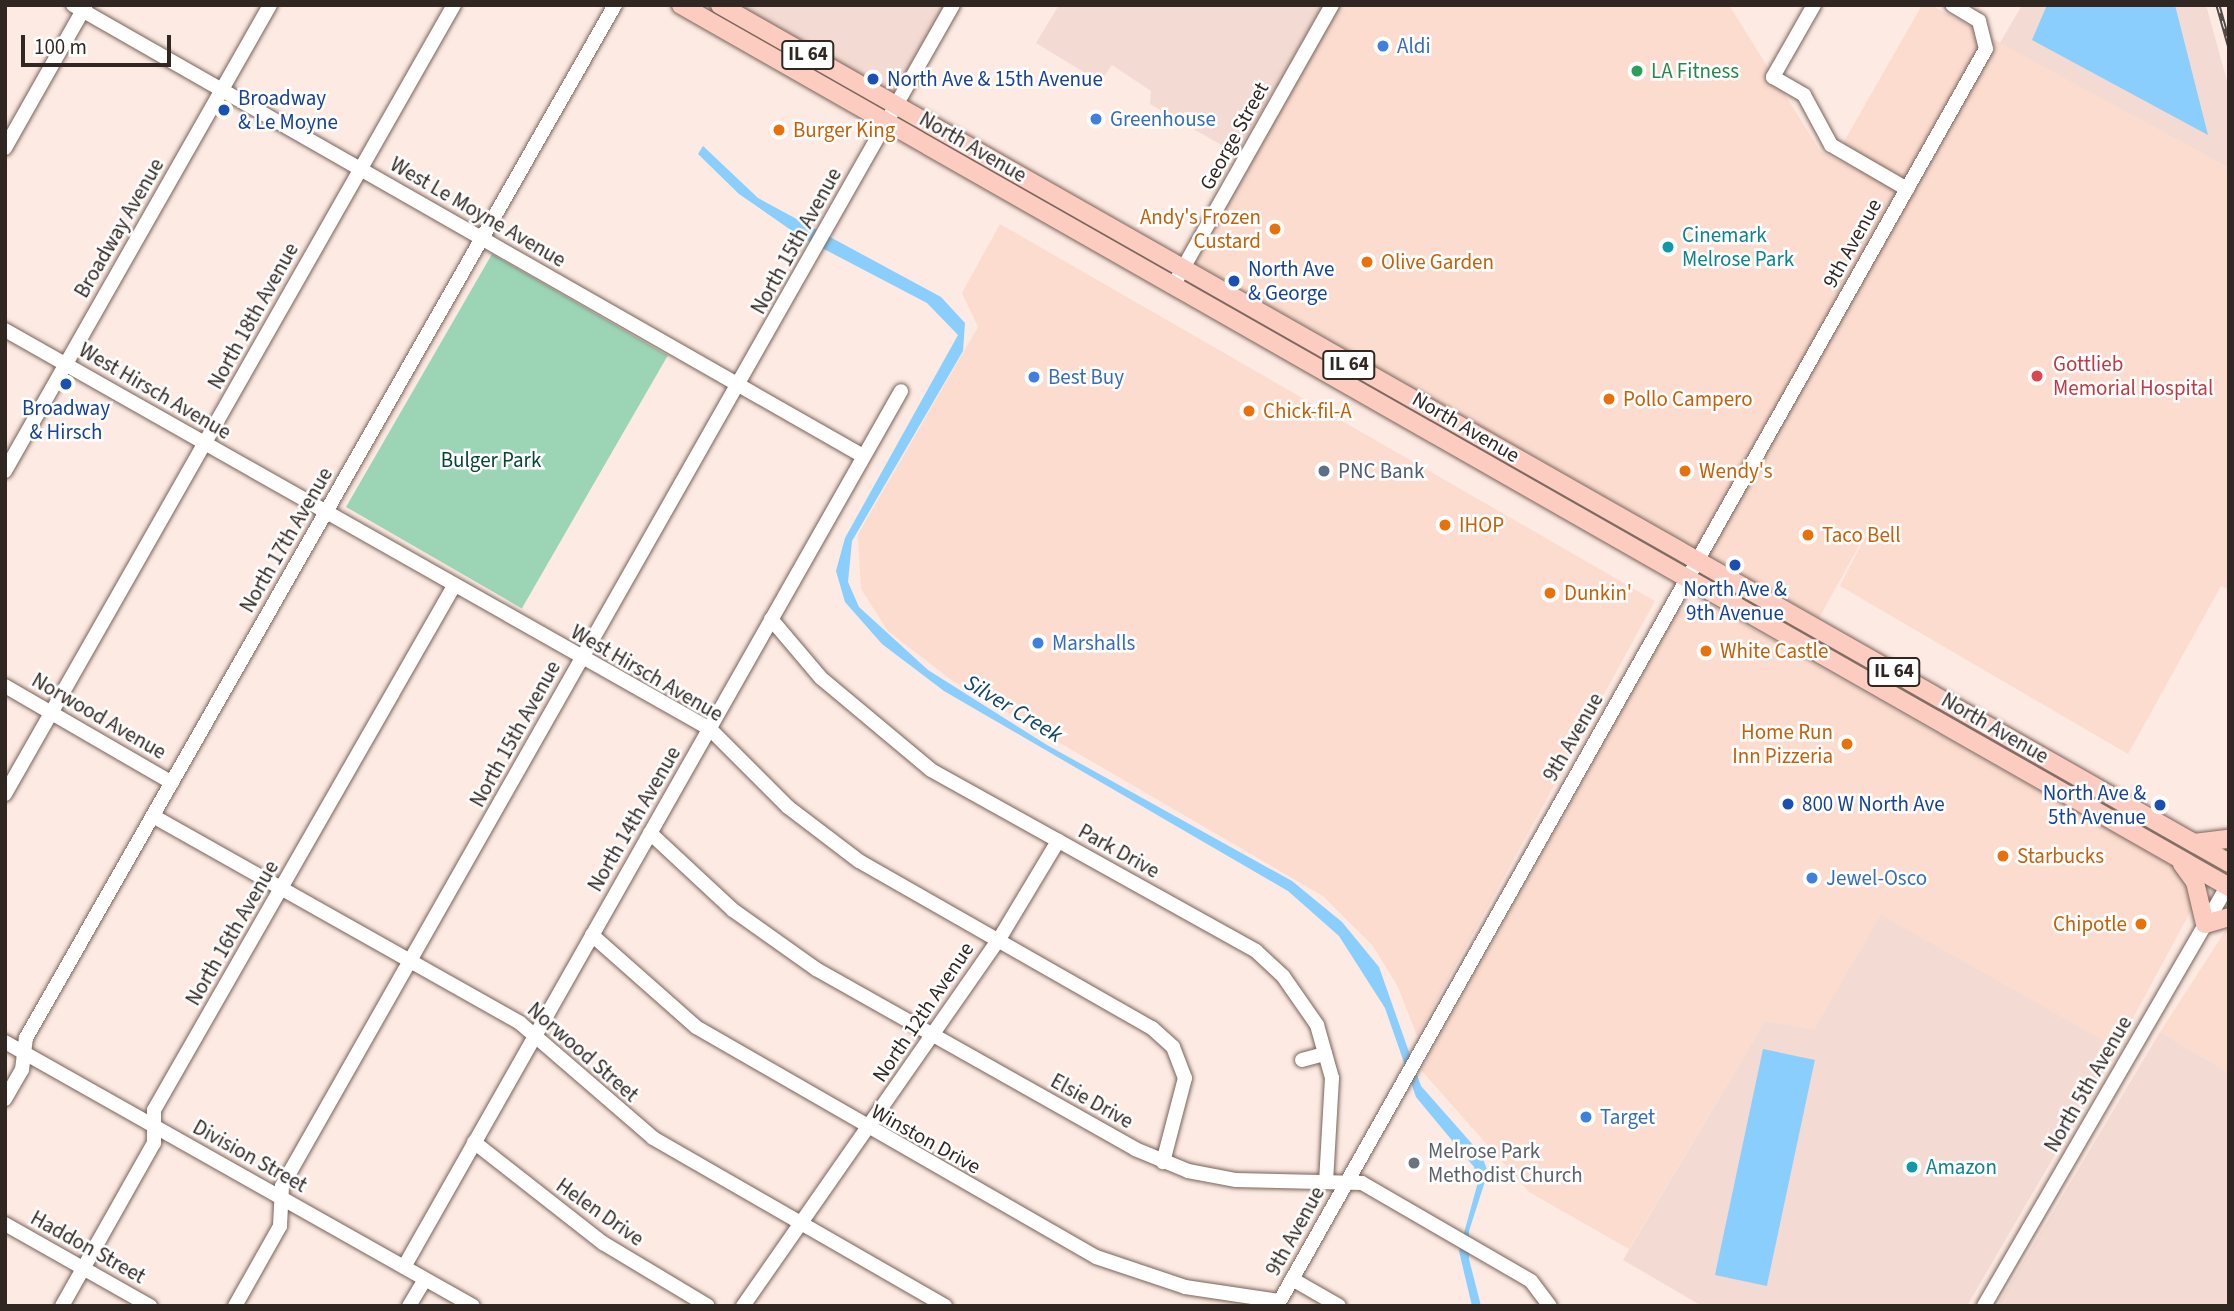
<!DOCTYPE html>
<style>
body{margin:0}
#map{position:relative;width:2234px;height:1311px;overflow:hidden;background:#fdeae2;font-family:"Source Sans 3",sans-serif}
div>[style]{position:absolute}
.built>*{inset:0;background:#fcdccf}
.industrial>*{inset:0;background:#f3dad2}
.green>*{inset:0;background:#9cd5b6;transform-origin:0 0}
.water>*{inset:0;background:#89cefd;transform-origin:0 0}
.stream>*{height:2.5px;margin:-1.25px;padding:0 1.25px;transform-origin:1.25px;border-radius:1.25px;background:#89cefd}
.roads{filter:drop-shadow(0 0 2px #78635a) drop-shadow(0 0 2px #78635a)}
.minor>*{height:14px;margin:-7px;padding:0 7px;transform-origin:7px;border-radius:7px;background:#fff}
.major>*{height:18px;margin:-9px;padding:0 9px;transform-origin:9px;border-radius:9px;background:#fbccbf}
.rail>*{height:5px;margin-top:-2.5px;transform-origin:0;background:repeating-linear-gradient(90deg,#fff 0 8px,#554a45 0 16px);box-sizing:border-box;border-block:2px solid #554a45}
.dots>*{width:19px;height:19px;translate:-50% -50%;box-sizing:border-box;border:4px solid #fff;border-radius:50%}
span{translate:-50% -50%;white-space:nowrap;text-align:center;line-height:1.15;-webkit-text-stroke:5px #fff;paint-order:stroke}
.shield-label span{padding:2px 5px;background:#fff;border:2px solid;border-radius:5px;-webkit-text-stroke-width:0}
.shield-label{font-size:19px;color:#302723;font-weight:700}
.shop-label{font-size:21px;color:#366cbe}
.left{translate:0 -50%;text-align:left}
.leisure-label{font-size:21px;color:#27864d}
.transit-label{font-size:21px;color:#164399}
.right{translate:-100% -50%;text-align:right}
.food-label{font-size:21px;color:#c56008}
.street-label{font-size:21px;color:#302723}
.culture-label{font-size:21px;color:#0d838f}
.health-label{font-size:21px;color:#be3a42}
.park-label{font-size:21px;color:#05472e}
.service-label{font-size:21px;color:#4e5e75}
.worship-label{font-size:21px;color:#5b616d}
.water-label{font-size:23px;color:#124867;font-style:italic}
.frame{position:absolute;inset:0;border:7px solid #302723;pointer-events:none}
.scale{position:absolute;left:21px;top:35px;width:150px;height:32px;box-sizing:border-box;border:4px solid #302723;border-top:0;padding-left:9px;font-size:21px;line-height:24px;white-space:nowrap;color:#302723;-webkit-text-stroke:5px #fff;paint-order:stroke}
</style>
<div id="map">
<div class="built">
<div style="clip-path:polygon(1333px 5px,1729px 5px,1820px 151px,1910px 196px,1916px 184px,1842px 145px,1922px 5px,1931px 5px,2229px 168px,2229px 590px,2221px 586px,2128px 754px,1840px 586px,1876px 515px,1819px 618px,1191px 261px)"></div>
<div style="clip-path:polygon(1000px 224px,1655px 601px,1417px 1036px,1398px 987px,1373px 946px,1323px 896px,950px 679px,888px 631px,861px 589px,858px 534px,978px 327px,962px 293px)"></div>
<div style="clip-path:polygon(1701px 600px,2176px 868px,2195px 903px,2117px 1048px,1881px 916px,1814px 1029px,1765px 1021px,1629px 1249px,1529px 1192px,1421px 1070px,1677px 613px)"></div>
<div style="clip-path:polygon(2229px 925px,2229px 1073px,2160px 1032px)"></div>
</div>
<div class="industrial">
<div style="clip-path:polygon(739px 5px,945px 5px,893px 93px)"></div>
<div style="clip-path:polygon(1059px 5px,1323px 5px,1237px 154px,1150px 104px,1151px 91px,1112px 65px,1100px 82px,1036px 43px)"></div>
<div style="clip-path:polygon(2022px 5px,2206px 5px,2229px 88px,2229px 168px,2000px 43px)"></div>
<div style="clip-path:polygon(1881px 915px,2117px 1048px,1967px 1306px,1702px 1306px,1623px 1260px,1765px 1021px,1814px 1029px)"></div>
<div style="clip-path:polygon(2160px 1032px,2229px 1073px,2229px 1306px,1997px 1306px)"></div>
</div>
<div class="green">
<div style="left:492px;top:254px;width:203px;height:292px;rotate:30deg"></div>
</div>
<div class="water">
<div style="clip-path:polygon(2047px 5px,2175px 5px,2208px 135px,2032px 40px)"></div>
<div style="clip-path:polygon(703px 146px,758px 198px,941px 297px,965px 323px,963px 351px,852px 541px,848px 582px,859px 607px,928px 670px,1047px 745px,1292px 881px,1342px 922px,1379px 967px,1421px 1086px,1481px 1154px,1488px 1172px,1469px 1231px,1469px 1259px,1481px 1306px,1472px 1306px,1459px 1251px,1478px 1182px,1474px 1167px,1416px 1097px,1385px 1008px,1339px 936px,1288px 891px,944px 691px,882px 644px,845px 602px,836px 571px,845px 538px,958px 335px,927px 303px,801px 237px,739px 194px,698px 154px)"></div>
<div style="left:1763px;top:1049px;width:53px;height:231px;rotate:12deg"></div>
</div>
<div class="stream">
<div style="left:1356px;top:957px;width:35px;rotate:59deg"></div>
</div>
<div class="roads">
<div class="minor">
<div style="left:73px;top:5px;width:910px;rotate:29.72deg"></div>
<div style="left:1814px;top:5px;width:83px;rotate:119.7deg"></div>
<div style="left:1773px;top:77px;width:36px;rotate:30deg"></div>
<div style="left:1804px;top:95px;width:57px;rotate:61.6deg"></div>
<div style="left:1831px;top:145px;width:88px;rotate:30.1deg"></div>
<div style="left:5px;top:148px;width:164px;rotate:-60.5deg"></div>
<div style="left:1173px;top:286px;width:323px;rotate:-60.5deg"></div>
<div style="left:5px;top:330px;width:810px;rotate:29.51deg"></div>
<div style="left:710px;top:729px;width:110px;rotate:45deg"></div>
<div style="left:788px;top:807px;width:89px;rotate:37.3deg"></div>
<div style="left:859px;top:861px;width:337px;rotate:29.7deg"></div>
<div style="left:1152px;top:1028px;width:28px;rotate:42deg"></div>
<div style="left:1173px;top:1047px;width:33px;rotate:69deg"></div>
<div style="left:1185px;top:1078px;width:87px;rotate:104.7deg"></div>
<div style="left:5px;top:471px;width:536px;rotate:-60.37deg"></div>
<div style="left:771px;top:619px;width:77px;rotate:49.7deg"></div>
<div style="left:821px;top:678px;width:143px;rotate:39.9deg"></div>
<div style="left:931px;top:770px;width:372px;rotate:29.1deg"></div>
<div style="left:1256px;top:951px;width:37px;rotate:43deg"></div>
<div style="left:1283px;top:976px;width:60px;rotate:55.2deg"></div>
<div style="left:1317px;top:1025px;width:55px;rotate:74.2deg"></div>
<div style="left:1332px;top:1078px;width:104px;rotate:93.3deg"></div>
<div style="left:5px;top:686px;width:193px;rotate:30.1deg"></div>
<div style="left:5px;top:794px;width:908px;rotate:-60.36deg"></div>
<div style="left:153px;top:816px;width:421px;rotate:29.4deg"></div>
<div style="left:520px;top:1023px;width:176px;rotate:40.8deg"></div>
<div style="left:653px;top:1138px;width:337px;rotate:29.9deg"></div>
<div style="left:650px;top:833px;width:113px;rotate:42.9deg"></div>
<div style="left:733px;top:910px;width:102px;rotate:35.4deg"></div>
<div style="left:816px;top:969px;width:366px;rotate:29.4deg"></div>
<div style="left:1135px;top:1149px;width:57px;rotate:22.5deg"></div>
<div style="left:1188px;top:1171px;width:49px;rotate:10.6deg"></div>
<div style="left:1236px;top:1180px;width:126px;rotate:1.4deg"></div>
<div style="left:1362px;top:1183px;width:195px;rotate:30.1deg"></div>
<div style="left:1531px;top:1281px;width:31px;rotate:53deg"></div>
<div style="left:592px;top:935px;width:139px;rotate:41.5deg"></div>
<div style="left:696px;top:1027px;width:461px;rotate:29.9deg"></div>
<div style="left:1096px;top:1257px;width:94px;rotate:18.6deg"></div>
<div style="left:1185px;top:1287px;width:95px;rotate:8.5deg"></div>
<div style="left:5px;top:1042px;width:537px;rotate:29.43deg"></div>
<div style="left:1302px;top:1060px;width:24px;rotate:-15deg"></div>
<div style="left:5px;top:1099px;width:34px;rotate:-60deg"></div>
<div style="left:22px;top:1070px;width:32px;rotate:-83deg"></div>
<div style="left:26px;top:1038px;width:1189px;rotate:-60.31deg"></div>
<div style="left:474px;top:1142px;width:164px;rotate:38.1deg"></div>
<div style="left:603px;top:1243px;width:122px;rotate:31deg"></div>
<div style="left:5px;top:1224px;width:167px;rotate:29.5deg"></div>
<div style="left:404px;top:1267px;width:1007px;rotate:-60.43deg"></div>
<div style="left:1292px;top:1279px;width:54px;rotate:29.9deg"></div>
<div style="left:62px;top:1306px;width:187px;rotate:-60.6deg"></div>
<div style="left:154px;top:1143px;width:33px;rotate:-90deg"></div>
<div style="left:154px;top:1110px;width:604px;rotate:-60.21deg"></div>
<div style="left:235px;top:1306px;width:92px;rotate:-60.6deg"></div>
<div style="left:280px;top:1226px;width:40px;rotate:-87.1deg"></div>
<div style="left:282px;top:1186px;width:1358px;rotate:-60.4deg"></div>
<div style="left:409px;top:1306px;width:31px;rotate:-59deg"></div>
<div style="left:743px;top:1306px;width:445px;rotate:-55.1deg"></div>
<div style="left:998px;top:941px;width:117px;rotate:-59deg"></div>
<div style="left:1277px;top:1306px;width:1443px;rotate:-60.58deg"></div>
<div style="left:1986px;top:49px;width:29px;rotate:-104deg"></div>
<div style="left:1979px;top:21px;width:31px;rotate:-149deg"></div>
<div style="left:1984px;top:1306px;width:489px;rotate:-59.9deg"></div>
</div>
<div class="major">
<div style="left:681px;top:5px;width:1782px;rotate:29.67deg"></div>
<div style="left:720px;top:5px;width:1736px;rotate:29.62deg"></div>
<div style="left:2194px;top:843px;width:35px;rotate:-7deg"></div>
<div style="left:2182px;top:864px;width:22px;rotate:54deg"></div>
<div style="left:2195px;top:882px;width:43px;rotate:76.6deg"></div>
<div style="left:2205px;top:924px;width:25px;rotate:-16deg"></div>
</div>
</div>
<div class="rail">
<div style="left:2218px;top:5px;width:41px;rotate:74.2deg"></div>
</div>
<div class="dots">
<div style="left:1383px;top:46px;background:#3f7fe0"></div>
<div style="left:1637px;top:71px;background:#2e9e5b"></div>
<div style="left:873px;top:79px;background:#1a4fb4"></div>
<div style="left:224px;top:110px;background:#1a4fb4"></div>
<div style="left:1096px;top:119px;background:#3f7fe0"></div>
<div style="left:779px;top:130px;background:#e8710a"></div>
<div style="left:1275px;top:229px;background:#e8710a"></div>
<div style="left:1668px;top:247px;background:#0f9aa8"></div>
<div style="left:1367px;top:262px;background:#e8710a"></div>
<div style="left:1234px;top:281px;background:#1a4fb4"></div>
<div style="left:2037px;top:376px;background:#e0444e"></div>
<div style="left:1034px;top:377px;background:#3f7fe0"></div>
<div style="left:66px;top:384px;background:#1a4fb4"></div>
<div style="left:1609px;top:399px;background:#e8710a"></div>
<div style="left:1249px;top:411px;background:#e8710a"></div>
<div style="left:1324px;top:471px;background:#5c6f8a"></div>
<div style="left:1685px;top:471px;background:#e8710a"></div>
<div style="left:1445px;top:525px;background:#e8710a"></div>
<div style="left:1808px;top:535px;background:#e8710a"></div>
<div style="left:1735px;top:565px;background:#1a4fb4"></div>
<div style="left:1550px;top:593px;background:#e8710a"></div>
<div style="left:1038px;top:643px;background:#3f7fe0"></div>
<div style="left:1706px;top:651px;background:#e8710a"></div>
<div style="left:1847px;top:744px;background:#e8710a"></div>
<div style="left:1788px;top:804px;background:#1a4fb4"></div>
<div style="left:2160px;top:805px;background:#1a4fb4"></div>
<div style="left:2003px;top:856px;background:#e8710a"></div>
<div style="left:1812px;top:878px;background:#3f7fe0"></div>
<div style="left:2141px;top:924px;background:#e8710a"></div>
<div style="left:1586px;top:1117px;background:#3f7fe0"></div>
<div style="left:1414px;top:1163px;background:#6b7280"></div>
<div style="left:1912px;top:1167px;background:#0f9aa8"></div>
</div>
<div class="shield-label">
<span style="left:808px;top:55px">IL 64</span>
<span style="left:1349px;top:365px">IL 64</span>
<span style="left:1894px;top:672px">IL 64</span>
</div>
<div class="shop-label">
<span class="left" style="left:1397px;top:46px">Aldi</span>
<span class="left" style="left:1110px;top:119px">Greenhouse</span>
<span class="left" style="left:1048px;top:377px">Best Buy</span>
<span class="left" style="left:1052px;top:643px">Marshalls</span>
<span class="left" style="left:1826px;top:878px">Jewel-Osco</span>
<span class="left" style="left:1600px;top:1117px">Target</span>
</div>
<div class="leisure-label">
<span class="left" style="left:1651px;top:71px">LA Fitness</span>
</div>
<div class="transit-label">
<span class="left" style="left:887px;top:79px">North Ave &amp; 15th Avenue</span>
<span class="left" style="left:238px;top:110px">Broadway<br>&amp; Le Moyne</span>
<span class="left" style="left:1248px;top:281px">North Ave<br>&amp; George</span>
<span style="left:66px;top:420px">Broadway<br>&amp; Hirsch</span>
<span style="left:1735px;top:601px">North Ave &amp;<br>9th Avenue</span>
<span class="right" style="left:2146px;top:805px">North Ave &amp;<br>5th Avenue</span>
<span class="left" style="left:1802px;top:804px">800 W North Ave</span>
</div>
<div class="food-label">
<span class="left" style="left:793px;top:130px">Burger King</span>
<span class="right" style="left:1261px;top:229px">Andy's Frozen<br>Custard</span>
<span class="left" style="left:1381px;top:262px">Olive Garden</span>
<span class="left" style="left:1623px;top:399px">Pollo Campero</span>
<span class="left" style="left:1263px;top:411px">Chick-fil-A</span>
<span class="left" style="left:1699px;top:471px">Wendy's</span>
<span class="left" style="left:1459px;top:525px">IHOP</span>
<span class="left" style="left:1822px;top:535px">Taco Bell</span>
<span class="left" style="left:1564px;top:593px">Dunkin'</span>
<span class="left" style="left:1720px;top:651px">White Castle</span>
<span class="right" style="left:1833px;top:744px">Home Run<br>Inn Pizzeria</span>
<span class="left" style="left:2017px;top:856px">Starbucks</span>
<span class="right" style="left:2127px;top:924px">Chipotle</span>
</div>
<div class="street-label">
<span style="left:1234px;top:136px;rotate:-61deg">George Street</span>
<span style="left:973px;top:147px;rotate:30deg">North Avenue</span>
<span style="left:478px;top:212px;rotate:30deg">West Le Moyne Avenue</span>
<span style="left:119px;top:228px;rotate:-60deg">Broadway Avenue</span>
<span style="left:796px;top:241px;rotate:-61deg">North 15th Avenue</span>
<span style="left:1852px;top:243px;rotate:-61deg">9th Avenue</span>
<span style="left:253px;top:316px;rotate:-61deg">North 18th Avenue</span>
<span style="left:155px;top:391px;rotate:30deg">West Hirsch Avenue</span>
<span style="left:1466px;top:427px;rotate:30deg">North Avenue</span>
<span style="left:286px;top:540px;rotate:-60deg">North 17th Avenue</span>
<span style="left:647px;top:673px;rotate:30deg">West Hirsch Avenue</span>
<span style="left:99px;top:716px;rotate:30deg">Norwood Avenue</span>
<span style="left:1995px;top:728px;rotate:30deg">North Avenue</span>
<span style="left:515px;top:734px;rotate:-61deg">North 15th Avenue</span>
<span style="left:1573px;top:737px;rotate:-60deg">9th Avenue</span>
<span style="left:634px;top:819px;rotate:-60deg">North 14th Avenue</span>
<span style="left:1119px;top:851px;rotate:29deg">Park Drive</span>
<span style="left:232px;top:933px;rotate:-60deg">North 16th Avenue</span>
<span style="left:923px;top:1012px;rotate:-56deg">North 12th Avenue</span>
<span style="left:583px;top:1052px;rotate:41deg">Norwood Street</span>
<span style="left:2088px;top:1084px;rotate:-60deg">North 5th Avenue</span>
<span style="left:1092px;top:1101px;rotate:29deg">Elsie Drive</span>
<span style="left:926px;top:1139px;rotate:29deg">Winston Drive</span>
<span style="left:250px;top:1156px;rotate:29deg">Division Street</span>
<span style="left:600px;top:1212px;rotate:35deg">Helen Drive</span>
<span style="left:1295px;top:1231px;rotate:-61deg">9th Avenue</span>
<span style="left:88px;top:1247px;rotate:29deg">Haddon Street</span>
</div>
<div class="culture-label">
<span class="left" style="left:1682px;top:247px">Cinemark<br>Melrose Park</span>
<span class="left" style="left:1926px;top:1167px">Amazon</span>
</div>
<div class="health-label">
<span class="left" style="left:2053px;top:376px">Gottlieb<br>Memorial Hospital</span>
</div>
<div class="park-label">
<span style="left:491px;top:460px">Bulger Park</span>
</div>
<div class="service-label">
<span class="left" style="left:1338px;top:471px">PNC Bank</span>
</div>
<div class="worship-label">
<span class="left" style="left:1428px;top:1163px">Melrose Park<br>Methodist Church</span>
</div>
<div class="water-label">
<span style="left:1013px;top:709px;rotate:31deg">Silver Creek</span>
</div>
<div class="frame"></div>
<div class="scale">100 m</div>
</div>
